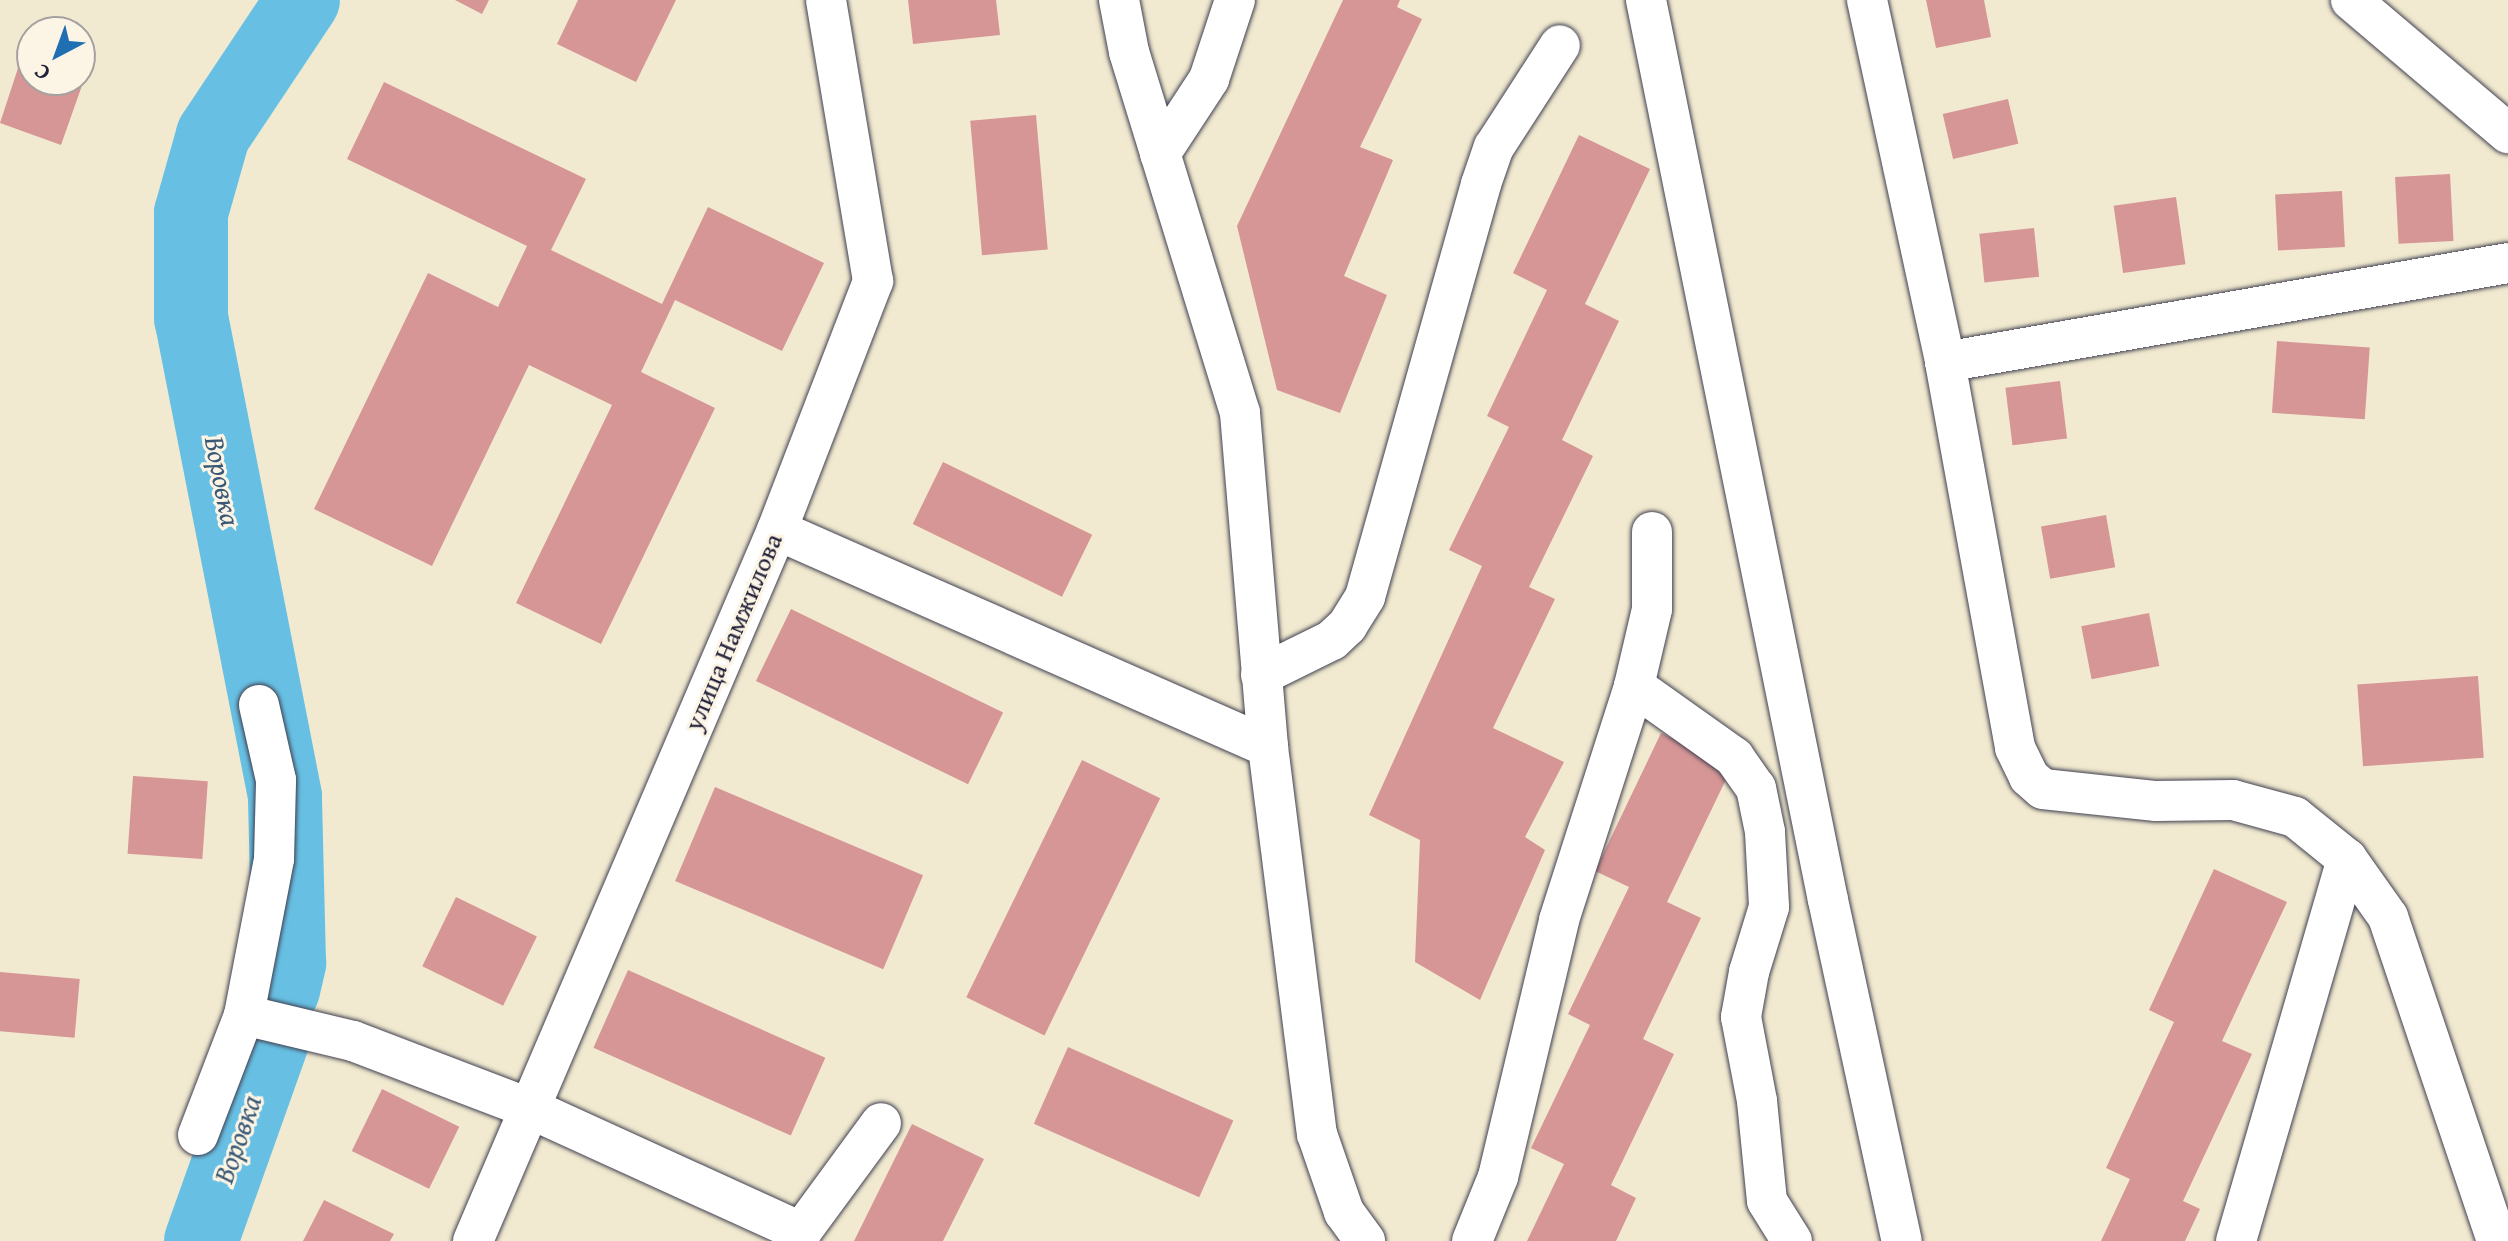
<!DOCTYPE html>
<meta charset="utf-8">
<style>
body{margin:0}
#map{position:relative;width:2508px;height:1241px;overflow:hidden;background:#f1ead0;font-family:"Gentium Book Plus",serif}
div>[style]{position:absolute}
.river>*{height:74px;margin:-37px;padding:0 37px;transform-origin:37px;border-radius:37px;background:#67c0e4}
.building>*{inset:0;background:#d69695;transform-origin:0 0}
.roads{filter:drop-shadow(0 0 2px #414051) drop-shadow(0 0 2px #414051)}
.minor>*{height:40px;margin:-20px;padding:0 20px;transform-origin:20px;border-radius:20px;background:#fff}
span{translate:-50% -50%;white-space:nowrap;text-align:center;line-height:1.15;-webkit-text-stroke:6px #fcf5e5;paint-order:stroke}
.street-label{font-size:26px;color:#22223b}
.water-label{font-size:28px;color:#3a5976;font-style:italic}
.north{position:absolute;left:16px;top:16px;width:80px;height:80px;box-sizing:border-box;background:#fcf5e5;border:2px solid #a5a1a1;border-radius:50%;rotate:221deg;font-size:22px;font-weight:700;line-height:32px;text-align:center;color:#22223b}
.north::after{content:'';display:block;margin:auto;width:28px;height:36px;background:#1f6fb2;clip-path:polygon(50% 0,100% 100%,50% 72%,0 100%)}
</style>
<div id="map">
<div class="river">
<div style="left:283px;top:990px;width:28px;rotate:-77deg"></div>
<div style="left:289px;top:963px;width:167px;rotate:-91.4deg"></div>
<div style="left:285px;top:796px;width:486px;rotate:-101.1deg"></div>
<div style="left:191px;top:319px;width:106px;rotate:-90deg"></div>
<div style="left:191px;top:213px;width:81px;rotate:-74.2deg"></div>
<div style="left:213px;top:135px;width:162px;rotate:-56.3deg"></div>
<div style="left:201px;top:1241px;width:218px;rotate:-70.4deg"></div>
</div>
<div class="building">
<div style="clip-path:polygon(455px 0,489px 0,482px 14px)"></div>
<div style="clip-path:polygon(578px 0,676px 0,636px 82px,557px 44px)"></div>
<div style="clip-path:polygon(908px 0,996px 0,1000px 35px,913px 44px)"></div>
<div style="clip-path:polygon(1343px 0,1400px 0,1397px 7px,1422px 19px,1360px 147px,1393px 160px,1344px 276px,1387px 295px,1340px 413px,1277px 390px,1237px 226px)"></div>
<div style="clip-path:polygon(1926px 0,1984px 0,1991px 37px,1936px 48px)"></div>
<div style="clip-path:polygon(22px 56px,32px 59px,32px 80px,85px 77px,61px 145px,0 123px)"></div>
<div style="clip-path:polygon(384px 82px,586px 179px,551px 250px,662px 304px,708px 207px,824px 263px,782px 351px,675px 300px,641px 372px,715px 408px,601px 644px,516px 603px,612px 405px,529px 365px,432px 566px,314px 509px,428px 273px,498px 307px,527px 246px,347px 159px)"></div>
<div style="left:2008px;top:99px;width:46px;height:67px;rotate:77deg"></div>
<div style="left:1036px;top:115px;width:135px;height:66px;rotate:85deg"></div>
<div style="clip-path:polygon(1579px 135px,1650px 169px,1585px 304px,1619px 321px,1562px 440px,1593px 456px,1529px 587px,1555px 599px,1493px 728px,1564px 762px,1525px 837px,1545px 850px,1480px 1000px,1415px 962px,1420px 840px,1369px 815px,1482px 566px,1449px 550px,1509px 427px,1487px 416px,1547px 290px,1513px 273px)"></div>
<div style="left:2450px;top:174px;width:67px;height:55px;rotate:87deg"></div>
<div style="left:2342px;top:191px;width:56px;height:67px;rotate:87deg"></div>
<div style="left:2176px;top:197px;width:68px;height:63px;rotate:82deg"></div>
<div style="left:2034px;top:228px;width:49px;height:55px;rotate:84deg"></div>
<div style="left:2277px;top:341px;width:93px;height:72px;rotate:4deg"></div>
<div style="left:2060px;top:381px;width:58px;height:55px;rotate:83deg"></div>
<div style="left:943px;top:462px;width:166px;height:69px;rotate:26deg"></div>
<div style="left:2106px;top:515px;width:53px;height:66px;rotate:80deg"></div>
<div style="left:791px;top:609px;width:236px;height:80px;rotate:26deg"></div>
<div style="left:2149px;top:613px;width:54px;height:69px;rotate:79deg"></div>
<div style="left:2478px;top:676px;width:82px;height:121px;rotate:86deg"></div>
<div style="clip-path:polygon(1661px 733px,1732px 767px,1667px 902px,1701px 918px,1643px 1039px,1674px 1054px,1611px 1185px,1636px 1198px,1616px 1241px,1527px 1241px,1564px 1164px,1531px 1148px,1590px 1025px,1568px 1014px,1629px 887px,1595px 871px)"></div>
<div style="left:1082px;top:760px;width:87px;height:264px;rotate:26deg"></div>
<div style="left:133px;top:776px;width:75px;height:78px;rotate:4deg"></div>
<div style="left:715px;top:787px;width:226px;height:102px;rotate:23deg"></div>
<div style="clip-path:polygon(2214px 869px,2287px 902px,2222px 1041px,2252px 1054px,2183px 1201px,2200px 1209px,2185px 1241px,2101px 1241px,2130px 1179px,2106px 1168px,2174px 1022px,2149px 1010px)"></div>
<div style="left:456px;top:897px;width:90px;height:77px;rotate:26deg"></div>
<div style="left:628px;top:970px;width:216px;height:85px;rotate:24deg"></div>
<div style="left:0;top:972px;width:80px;height:59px;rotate:5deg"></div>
<div style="left:1068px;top:1047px;width:181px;height:84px;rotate:24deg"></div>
<div style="left:382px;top:1089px;width:86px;height:69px;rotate:26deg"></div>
<div style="clip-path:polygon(912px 1124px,984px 1159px,943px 1241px,854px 1241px)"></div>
<div style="clip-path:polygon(324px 1200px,394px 1234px,390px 1241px,303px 1241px)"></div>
</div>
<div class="roads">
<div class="minor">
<div style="left:1119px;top:0;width:53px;rotate:79.1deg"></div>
<div style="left:1129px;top:52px;width:378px;rotate:72.9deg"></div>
<div style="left:1240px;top:413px;width:335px;rotate:85.2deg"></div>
<div style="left:1268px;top:747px;width:390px;rotate:82.8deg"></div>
<div style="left:1317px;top:1134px;width:83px;rotate:70.9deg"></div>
<div style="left:1344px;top:1212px;width:36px;rotate:54deg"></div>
<div style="left:1646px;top:0;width:918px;rotate:78.57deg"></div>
<div style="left:1828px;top:900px;width:349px;rotate:77.8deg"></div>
<div style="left:1867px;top:0;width:370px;rotate:77.8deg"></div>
<div style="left:1945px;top:362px;width:392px;rotate:79.7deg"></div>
<div style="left:2015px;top:748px;width:32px;rotate:64deg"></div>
<div style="left:2029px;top:777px;width:18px;rotate:41deg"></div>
<div style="left:2043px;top:789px;width:114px;rotate:6.1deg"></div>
<div style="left:2156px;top:801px;width:77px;rotate:-0.7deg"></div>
<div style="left:2233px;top:800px;width:64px;rotate:15.3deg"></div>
<div style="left:2295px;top:817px;width:67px;rotate:38.9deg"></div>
<div style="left:2347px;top:859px;width:71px;rotate:54.7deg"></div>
<div style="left:2388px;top:917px;width:342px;rotate:71.4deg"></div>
<div style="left:2351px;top:0;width:206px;rotate:40.3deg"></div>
<div style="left:1160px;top:154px;width:90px;rotate:-56.8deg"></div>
<div style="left:1209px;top:79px;width:83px;rotate:-71.8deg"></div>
<div style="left:1945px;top:362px;width:572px;rotate:-9.97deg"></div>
<div style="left:777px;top:530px;width:537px;rotate:23.84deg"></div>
<div style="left:1261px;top:675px;width:79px;rotate:-26.2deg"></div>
<div style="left:1332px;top:640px;width:21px;rotate:-43deg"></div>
<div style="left:1347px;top:626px;width:34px;rotate:-58deg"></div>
<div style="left:1365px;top:597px;width:429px;rotate:-74.3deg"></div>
<div style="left:1481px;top:184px;width:39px;rotate:-71deg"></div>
<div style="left:1494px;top:147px;width:121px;rotate:-57.1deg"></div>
<div style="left:1634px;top:686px;width:123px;rotate:35.4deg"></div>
<div style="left:1734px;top:757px;width:38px;rotate:55deg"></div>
<div style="left:1756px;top:788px;width:45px;rotate:78.4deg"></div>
<div style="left:1765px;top:832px;width:75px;rotate:86.9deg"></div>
<div style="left:1769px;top:907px;width:68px;rotate:107.1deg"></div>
<div style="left:1749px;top:972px;width:46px;rotate:100.1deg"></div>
<div style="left:1741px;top:1017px;width:86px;rotate:79.2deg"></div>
<div style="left:1757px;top:1101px;width:100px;rotate:84.3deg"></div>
<div style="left:1767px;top:1201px;width:47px;rotate:58deg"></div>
<div style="left:244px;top:1015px;width:112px;rotate:13.4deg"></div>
<div style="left:353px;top:1041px;width:191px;rotate:20.9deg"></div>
<div style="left:531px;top:1109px;width:297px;rotate:24.5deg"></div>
<div style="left:801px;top:1232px;width:135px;rotate:-53.7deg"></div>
<div style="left:198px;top:1135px;width:129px;rotate:-69deg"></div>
<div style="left:244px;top:1015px;width:159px;rotate:-79.1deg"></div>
<div style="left:274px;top:859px;width:79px;rotate:-88.5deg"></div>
<div style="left:276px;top:780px;width:77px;rotate:-102.8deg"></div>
<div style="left:473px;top:1241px;width:773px;rotate:-66.85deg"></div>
<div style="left:777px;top:530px;width:267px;rotate:-68.9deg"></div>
<div style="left:873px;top:281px;width:285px;rotate:-99.5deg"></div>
<div style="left:1472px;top:1241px;width:69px;rotate:-67.9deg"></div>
<div style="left:1498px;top:1177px;width:264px;rotate:-76.6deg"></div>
<div style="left:1559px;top:920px;width:246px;rotate:-72.2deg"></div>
<div style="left:1634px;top:686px;width:79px;rotate:-76.8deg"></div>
<div style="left:1652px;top:609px;width:77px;rotate:-90deg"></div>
<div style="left:2236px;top:1241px;width:398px;rotate:-73.8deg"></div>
</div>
</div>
<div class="street-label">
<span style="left:733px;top:632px;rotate:-67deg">улица Намжилова</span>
</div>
<div class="water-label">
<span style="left:223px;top:481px;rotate:79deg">Воровка</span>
<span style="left:237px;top:1139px;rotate:-71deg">Воровка</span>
</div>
<div class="north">С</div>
</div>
